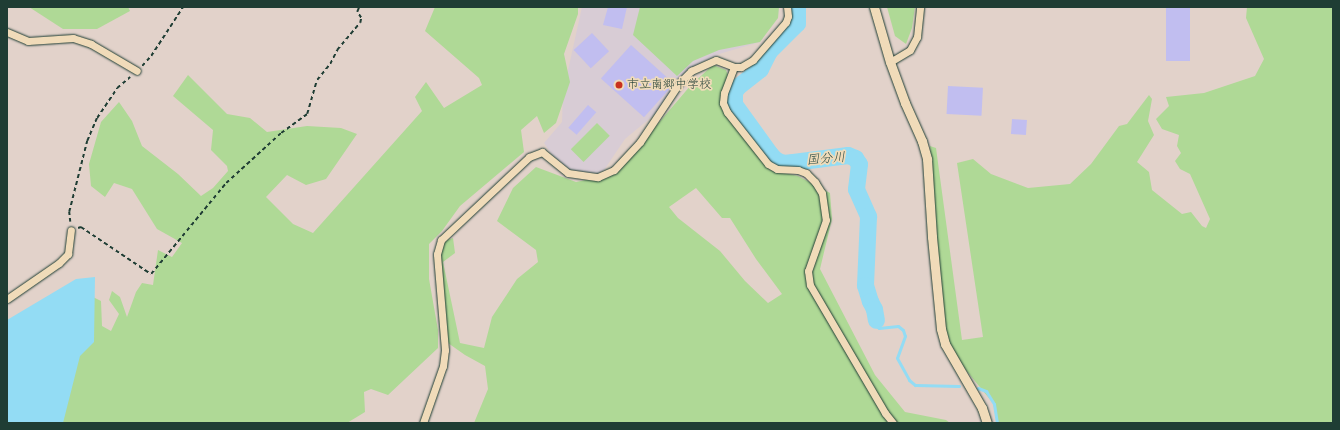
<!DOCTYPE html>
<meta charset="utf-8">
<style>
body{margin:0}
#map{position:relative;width:1340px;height:430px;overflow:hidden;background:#e2d2ca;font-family:"Architects Daughter","Klee One",sans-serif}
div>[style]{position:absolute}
.built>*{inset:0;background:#d8ccd5}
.green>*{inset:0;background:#afd996;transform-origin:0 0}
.water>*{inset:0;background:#93dcf4}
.stream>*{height:3px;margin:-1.5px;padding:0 1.5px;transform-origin:1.5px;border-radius:1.5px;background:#93dcf4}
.river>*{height:17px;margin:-8.5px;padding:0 8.5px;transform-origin:8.5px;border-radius:8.5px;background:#93dcf4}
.building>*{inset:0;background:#c1bef0;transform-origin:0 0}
.path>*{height:1.5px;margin-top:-0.75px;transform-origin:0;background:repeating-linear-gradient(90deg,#1f3d34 0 4px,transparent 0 7px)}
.roads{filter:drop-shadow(0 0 1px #1f3d34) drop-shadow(0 0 1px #1f3d34)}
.minor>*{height:7px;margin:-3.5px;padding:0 3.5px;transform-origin:3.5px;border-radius:3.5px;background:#f0dbb9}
.tertiary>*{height:9px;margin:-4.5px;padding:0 4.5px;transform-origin:4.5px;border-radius:4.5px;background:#f0dbb9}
.dots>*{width:11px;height:11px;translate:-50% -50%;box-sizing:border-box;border:2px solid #f0dbb9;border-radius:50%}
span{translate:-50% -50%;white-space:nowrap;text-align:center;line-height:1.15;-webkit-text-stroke:3.5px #f0dbb9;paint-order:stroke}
.poi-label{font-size:12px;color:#1f3d34}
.left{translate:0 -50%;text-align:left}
.water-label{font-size:13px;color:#2b4d47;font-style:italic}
.frame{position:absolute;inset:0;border:8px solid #1f3d34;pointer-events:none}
</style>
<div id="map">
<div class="built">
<div style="clip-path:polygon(582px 7px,779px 7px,778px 18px,760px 42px,719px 54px,694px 66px,655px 114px,625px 139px,604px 170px,599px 173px,589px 173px,571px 172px,554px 158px,544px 143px,562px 122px,563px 93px)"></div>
</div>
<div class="green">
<div style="clip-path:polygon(29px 7px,128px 7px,130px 11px,97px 29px,63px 29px)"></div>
<div style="clip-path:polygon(435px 7px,578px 7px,578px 14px,564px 54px,570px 82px,556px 123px,544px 133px,537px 116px,521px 130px,524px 152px,460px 206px,442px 231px,429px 244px,429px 279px,438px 330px,438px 348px,388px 395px,371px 389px,364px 392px,365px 412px,347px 423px,57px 423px,87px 294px,101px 301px,102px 326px,111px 331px,119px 314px,109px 300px,112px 291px,120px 297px,127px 317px,136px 292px,142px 283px,153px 285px,158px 250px,172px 257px,182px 243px,157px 229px,132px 189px,114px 183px,105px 197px,91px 186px,89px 164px,101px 122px,119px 102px,132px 121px,142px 146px,178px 174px,201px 196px,213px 188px,228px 171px,227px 166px,211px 150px,213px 130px,173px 96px,188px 75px,227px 114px,250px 118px,267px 132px,307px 126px,341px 128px,357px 134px,326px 179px,306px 185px,287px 175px,266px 197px,293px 224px,313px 233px,422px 111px,415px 97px,426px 82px,444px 108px,482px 85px,479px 78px,425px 31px)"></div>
<div style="clip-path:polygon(640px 7px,779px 7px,778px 18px,760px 42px,719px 50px,693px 61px,677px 76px,633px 35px)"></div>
<div style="clip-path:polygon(887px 7px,915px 7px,912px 28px,906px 44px,895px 36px)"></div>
<div style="clip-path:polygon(1247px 7px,1333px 7px,1333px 423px,997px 423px,993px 403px,960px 363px,947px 339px,940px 280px,930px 146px,936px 148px,962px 340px,983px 337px,957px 163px,973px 159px,991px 174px,1028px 188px,1070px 184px,1091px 164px,1119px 126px,1127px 124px,1149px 95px,1152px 99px,1148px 121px,1154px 135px,1137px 162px,1149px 172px,1152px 190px,1182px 214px,1191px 212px,1202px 226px,1206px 228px,1210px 219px,1190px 174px,1180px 169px,1175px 161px,1181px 153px,1177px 146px,1179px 135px,1162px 129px,1156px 119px,1169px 106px,1166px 97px,1204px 93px,1255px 76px,1264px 59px,1246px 18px)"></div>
<div style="clip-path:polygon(evenodd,713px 65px,726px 70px,728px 75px,723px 91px,726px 115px,770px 170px,798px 176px,830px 193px,832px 219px,820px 269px,875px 375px,905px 412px,946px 420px,950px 423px,474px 423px,488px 389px,485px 366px,465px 355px,448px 343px,440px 255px,445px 241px,453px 238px,455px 253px,443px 262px,460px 343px,484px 348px,492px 317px,517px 279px,538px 262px,536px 250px,497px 221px,513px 188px,536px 167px,576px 182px,615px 174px,691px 85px,713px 65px,696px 188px,722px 218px,730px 218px,756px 259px,782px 294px,768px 303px,745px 281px,720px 251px,678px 218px,669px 207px,696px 188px)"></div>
<div style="left:597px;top:123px;width:18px;height:37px;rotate:45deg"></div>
</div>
<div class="water">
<div style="clip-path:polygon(95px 277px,94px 342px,80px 356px,63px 423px,7px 423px,7px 320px,76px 279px)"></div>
</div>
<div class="stream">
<div style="left:876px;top:320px;width:5px;rotate:101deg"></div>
<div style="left:875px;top:325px;width:5px;rotate:37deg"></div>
<div style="left:879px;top:328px;width:19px;rotate:-6deg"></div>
<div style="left:898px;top:326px;width:6px;rotate:39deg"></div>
<div style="left:903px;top:330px;width:6px;rotate:72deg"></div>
<div style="left:905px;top:336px;width:23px;rotate:110deg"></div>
<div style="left:897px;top:358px;width:25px;rotate:61deg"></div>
<div style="left:909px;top:380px;width:8px;rotate:40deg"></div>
<div style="left:915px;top:385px;width:44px;rotate:1.3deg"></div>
<div style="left:978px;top:388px;width:9px;rotate:21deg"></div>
<div style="left:986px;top:391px;width:15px;rotate:58deg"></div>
<div style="left:994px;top:404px;width:19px;rotate:81deg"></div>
</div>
<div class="river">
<div style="left:797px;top:7px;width:16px;rotate:90deg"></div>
<div style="left:797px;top:23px;width:40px;rotate:135deg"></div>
<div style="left:769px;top:51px;width:20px;rotate:117deg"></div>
<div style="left:760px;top:69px;width:28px;rotate:142deg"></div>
<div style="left:738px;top:86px;width:7px;rotate:124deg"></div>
<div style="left:734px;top:92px;width:12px;rotate:90deg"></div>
<div style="left:734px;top:104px;width:62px;rotate:54.2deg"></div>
<div style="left:770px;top:154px;width:8px;rotate:45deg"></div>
<div style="left:776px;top:160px;width:8px;rotate:23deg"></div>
<div style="left:783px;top:163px;width:10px;rotate:-6deg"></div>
<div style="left:793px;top:162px;width:55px;rotate:-7.3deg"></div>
<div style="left:848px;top:155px;width:8px;rotate:23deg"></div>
<div style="left:855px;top:158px;width:7px;rotate:56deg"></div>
<div style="left:859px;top:164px;width:25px;rotate:97deg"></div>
<div style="left:856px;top:189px;width:30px;rotate:66deg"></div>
<div style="left:868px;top:216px;width:69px;rotate:92.5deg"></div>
<div style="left:865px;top:285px;width:17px;rotate:73deg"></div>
<div style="left:870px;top:301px;width:9px;rotate:63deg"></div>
<div style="left:874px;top:309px;width:11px;rotate:80deg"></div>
</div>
<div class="building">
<div style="clip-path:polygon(608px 7px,627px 7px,622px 29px,603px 25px)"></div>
<div style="left:1166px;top:7px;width:24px;height:54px"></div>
<div style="left:592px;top:33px;width:25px;height:25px;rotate:47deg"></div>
<div style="left:631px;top:45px;width:58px;height:45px;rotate:42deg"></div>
<div style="left:948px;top:86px;width:35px;height:28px;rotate:3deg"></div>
<div style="left:588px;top:105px;width:11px;height:30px;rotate:41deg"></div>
<div style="left:1012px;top:119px;width:15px;height:15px;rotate:4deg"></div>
</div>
<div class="path">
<div style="left:142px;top:66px;width:13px;rotate:-48deg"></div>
<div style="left:151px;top:56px;width:59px;rotate:-56.9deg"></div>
<div style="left:70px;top:222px;width:10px;rotate:-96deg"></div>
<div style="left:69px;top:212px;width:73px;rotate:-75.8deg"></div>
<div style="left:87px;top:141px;width:25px;rotate:-67deg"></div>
<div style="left:97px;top:118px;width:36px;rotate:-56deg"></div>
<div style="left:117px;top:88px;width:17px;rotate:-40deg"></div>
<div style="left:78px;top:228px;width:3px;rotate:-18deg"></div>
<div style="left:81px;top:227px;width:84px;rotate:33.9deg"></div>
<div style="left:151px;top:274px;width:118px;rotate:-50.5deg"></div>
<div style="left:226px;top:183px;width:74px;rotate:-42.3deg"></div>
<div style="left:281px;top:133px;width:32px;rotate:-36deg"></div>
<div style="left:307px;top:114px;width:35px;rotate:-74deg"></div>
<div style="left:317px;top:80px;width:21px;rotate:-51deg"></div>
<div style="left:330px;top:64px;width:16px;rotate:-63deg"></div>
<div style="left:337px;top:50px;width:35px;rotate:-50deg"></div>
<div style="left:360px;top:23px;width:5px;rotate:-79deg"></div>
<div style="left:361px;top:18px;width:7px;rotate:-124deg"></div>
<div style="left:357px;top:12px;width:5px;rotate:-68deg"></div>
</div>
<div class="roads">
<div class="minor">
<div style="left:7px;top:32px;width:23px;rotate:23deg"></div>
<div style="left:28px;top:41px;width:45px;rotate:-3.8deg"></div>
<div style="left:73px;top:38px;width:19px;rotate:18deg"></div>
<div style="left:91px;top:44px;width:53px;rotate:30.4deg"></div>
<div style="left:890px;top:62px;width:23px;rotate:-31deg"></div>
<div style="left:910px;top:50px;width:15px;rotate:-62deg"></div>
<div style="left:917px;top:37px;width:30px;rotate:-84deg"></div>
<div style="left:734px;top:67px;width:28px;rotate:111deg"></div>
<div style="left:724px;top:93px;width:10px;rotate:96deg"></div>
<div style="left:723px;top:103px;width:10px;rotate:66deg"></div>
<div style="left:727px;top:112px;width:66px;rotate:51.7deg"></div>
<div style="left:768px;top:164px;width:10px;rotate:29deg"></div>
<div style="left:777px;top:169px;width:21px;rotate:3deg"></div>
<div style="left:798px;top:170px;width:9px;rotate:21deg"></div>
<div style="left:806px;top:173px;width:13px;rotate:45deg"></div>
<div style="left:815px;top:182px;width:13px;rotate:58deg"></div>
<div style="left:822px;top:193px;width:27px;rotate:82deg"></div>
<div style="left:826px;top:220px;width:54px;rotate:109.4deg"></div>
<div style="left:808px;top:271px;width:14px;rotate:82deg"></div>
<div style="left:810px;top:285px;width:148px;rotate:59.6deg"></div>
<div style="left:885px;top:413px;width:13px;rotate:51deg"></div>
<div style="left:7px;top:299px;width:63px;rotate:-34.7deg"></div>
<div style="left:59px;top:263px;width:13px;rotate:-45deg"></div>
<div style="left:68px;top:254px;width:24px;rotate:-83deg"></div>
<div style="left:423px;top:423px;width:60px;rotate:-70.7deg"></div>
<div style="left:443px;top:366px;width:16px;rotate:-83deg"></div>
<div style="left:445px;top:350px;width:96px;rotate:-94.8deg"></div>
<div style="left:437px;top:254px;width:15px;rotate:-74deg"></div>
<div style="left:441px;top:240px;width:121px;rotate:-43.3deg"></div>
<div style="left:529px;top:157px;width:14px;rotate:-21deg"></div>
<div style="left:542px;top:152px;width:33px;rotate:39deg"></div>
<div style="left:568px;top:173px;width:30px;rotate:8deg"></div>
<div style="left:598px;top:177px;width:17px;rotate:-24deg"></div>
<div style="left:614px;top:170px;width:38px;rotate:-47deg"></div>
<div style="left:640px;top:142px;width:72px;rotate:-56.3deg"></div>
<div style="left:680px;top:82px;width:16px;rotate:-45deg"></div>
<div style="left:691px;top:71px;width:27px;rotate:-24deg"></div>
<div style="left:716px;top:60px;width:19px;rotate:21deg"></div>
<div style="left:734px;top:67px;width:7px"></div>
<div style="left:741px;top:67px;width:14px;rotate:-30deg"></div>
<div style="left:753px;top:60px;width:50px;rotate:-49deg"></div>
<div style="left:786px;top:22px;width:6px;rotate:-72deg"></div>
<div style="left:788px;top:16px;width:9px;rotate:-96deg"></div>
</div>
<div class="tertiary">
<div style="left:874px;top:7px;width:57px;rotate:73.8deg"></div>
<div style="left:890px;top:62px;width:44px;rotate:69.9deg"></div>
<div style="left:905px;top:103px;width:42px;rotate:65.9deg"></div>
<div style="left:922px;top:141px;width:19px;rotate:74deg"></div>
<div style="left:927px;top:159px;width:78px;rotate:86.3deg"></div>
<div style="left:932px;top:237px;width:92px;rotate:84.4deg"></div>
<div style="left:941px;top:329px;width:16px;rotate:75deg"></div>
<div style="left:945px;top:344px;width:74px;rotate:60deg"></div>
<div style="left:982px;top:408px;width:16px;rotate:72deg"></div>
</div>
</div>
<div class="dots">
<div style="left:619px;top:85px;background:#c8321e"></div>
</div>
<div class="poi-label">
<span class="left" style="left:627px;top:85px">市立南郷中学校</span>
</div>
<div class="water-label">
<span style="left:826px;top:159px;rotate:-5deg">国分川</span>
</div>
<div class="frame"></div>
</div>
